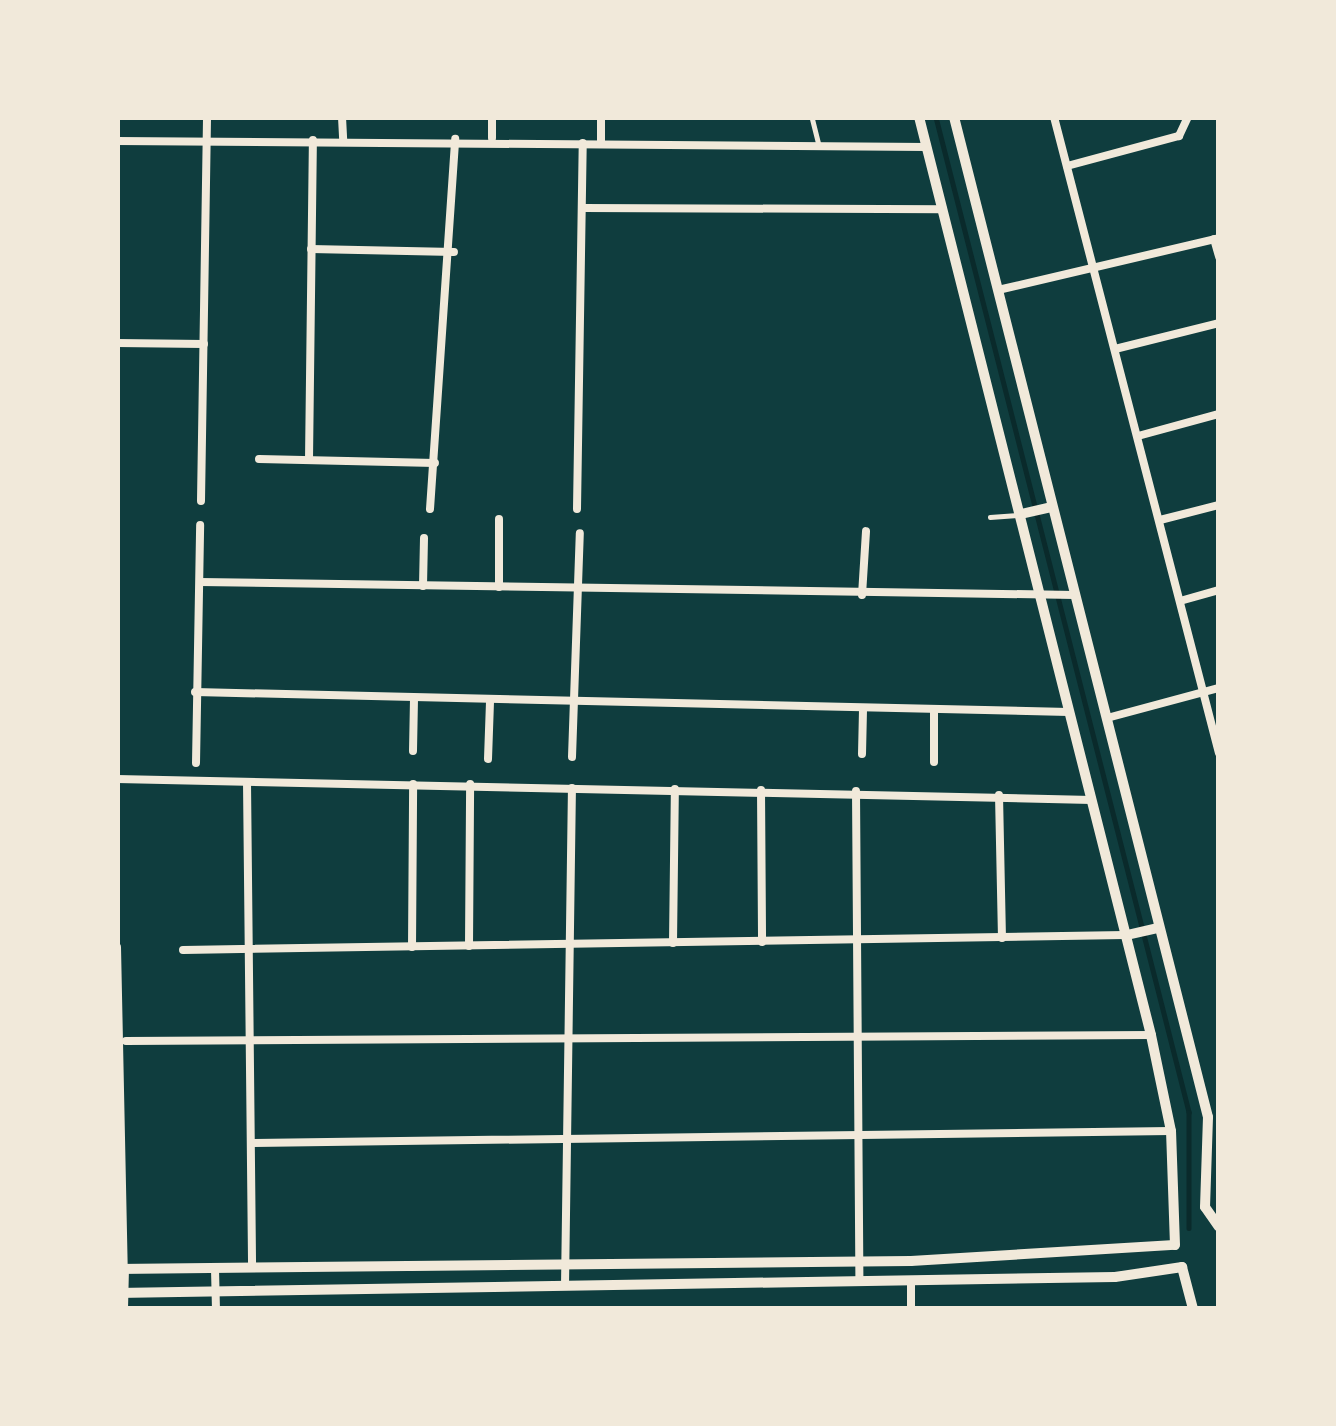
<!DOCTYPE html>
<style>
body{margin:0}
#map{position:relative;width:1336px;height:1426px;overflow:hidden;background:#0f3d3e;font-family:Literata,serif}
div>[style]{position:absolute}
.stream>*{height:4.5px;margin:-2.25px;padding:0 2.25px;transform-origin:2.25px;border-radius:2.25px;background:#0a2a2b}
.service>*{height:4.5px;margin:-2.25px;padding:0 2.25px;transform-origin:2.25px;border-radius:2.25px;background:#f1e9da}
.minor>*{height:8px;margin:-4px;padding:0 4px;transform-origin:4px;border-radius:4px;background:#f1e9da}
.tertiary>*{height:10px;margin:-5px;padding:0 5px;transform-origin:5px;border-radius:5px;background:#f1e9da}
span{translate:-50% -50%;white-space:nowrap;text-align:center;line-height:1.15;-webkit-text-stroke:12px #f1e9da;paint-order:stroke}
.frame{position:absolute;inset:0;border:120px solid #f1e9da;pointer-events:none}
</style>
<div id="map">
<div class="stream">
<div style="left:936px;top:117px;width:1027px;rotate:75.73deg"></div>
<div style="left:1189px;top:1112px;width:116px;rotate:90deg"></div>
</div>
<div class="service">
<div style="left:812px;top:117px;width:30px;rotate:76deg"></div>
<div style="left:990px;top:517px;width:30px;rotate:-4deg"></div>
</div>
<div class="minor">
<div style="left:342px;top:117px;width:22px;rotate:87deg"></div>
<div style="left:492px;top:117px;width:21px;rotate:90deg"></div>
<div style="left:1054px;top:117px;width:657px;rotate:75.46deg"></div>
<div style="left:117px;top:141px;width:810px;rotate:0.42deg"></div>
<div style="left:601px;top:142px;width:25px;rotate:-90deg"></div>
<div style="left:1067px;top:166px;width:116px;rotate:-15deg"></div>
<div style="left:1179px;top:136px;width:21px;rotate:-65deg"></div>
<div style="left:584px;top:208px;width:359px;rotate:0.2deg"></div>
<div style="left:1214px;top:239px;width:19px;rotate:74deg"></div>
<div style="left:311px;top:249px;width:143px;rotate:1.2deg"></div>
<div style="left:998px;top:290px;width:227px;rotate:-13.2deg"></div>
<div style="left:117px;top:343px;width:87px;rotate:0.7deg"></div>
<div style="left:1115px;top:349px;width:107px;rotate:-14deg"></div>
<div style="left:1138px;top:436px;width:84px;rotate:-15.2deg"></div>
<div style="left:259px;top:459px;width:176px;rotate:1.3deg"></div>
<div style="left:309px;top:460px;width:320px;rotate:-89.3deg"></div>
<div style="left:201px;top:501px;width:384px;rotate:-89.1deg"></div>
<div style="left:430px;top:509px;width:371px;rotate:-86.1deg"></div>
<div style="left:577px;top:509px;width:366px;rotate:-89.1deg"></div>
<div style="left:1160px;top:520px;width:61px;rotate:-14.3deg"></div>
<div style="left:200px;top:582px;width:875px;rotate:0.85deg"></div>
<div style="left:423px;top:586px;width:48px;rotate:-88.8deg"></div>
<div style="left:499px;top:587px;width:68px;rotate:-90deg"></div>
<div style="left:862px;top:595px;width:64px;rotate:-86.4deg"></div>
<div style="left:1180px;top:601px;width:41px;rotate:-15.8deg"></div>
<div style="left:195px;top:692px;width:874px;rotate:1.31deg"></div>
<div style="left:1107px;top:718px;width:116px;rotate:-15deg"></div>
<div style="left:413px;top:751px;width:53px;rotate:-88.9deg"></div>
<div style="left:862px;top:754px;width:44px;rotate:-88.7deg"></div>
<div style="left:572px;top:757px;width:224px;rotate:-88deg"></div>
<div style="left:488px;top:759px;width:58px;rotate:-88deg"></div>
<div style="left:934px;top:762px;width:50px;rotate:-90deg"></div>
<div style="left:196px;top:763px;width:238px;rotate:-89deg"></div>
<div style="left:117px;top:779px;width:975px;rotate:1.23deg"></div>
<div style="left:247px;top:782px;width:484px;rotate:89.4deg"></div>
<div style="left:761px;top:790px;width:152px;rotate:89.6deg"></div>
<div style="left:856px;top:791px;width:490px;rotate:89.6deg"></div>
<div style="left:999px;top:795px;width:143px;rotate:88.8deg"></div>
<div style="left:673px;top:943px;width:154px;rotate:-89.3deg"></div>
<div style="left:469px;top:946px;width:162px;rotate:-89.6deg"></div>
<div style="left:117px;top:947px;width:322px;rotate:88.8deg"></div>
<div style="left:412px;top:947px;width:163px;rotate:-89.6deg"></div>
<div style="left:183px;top:950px;width:942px;rotate:-0.91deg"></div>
<div style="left:126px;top:1041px;width:1025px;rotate:-0.34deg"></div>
<div style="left:251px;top:1143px;width:920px;rotate:-0.75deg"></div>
<div style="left:215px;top:1269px;width:40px;rotate:88.6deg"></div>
<div style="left:911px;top:1281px;width:28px;rotate:90deg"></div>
<div style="left:565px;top:1286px;width:498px;rotate:-89.2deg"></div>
</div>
<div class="tertiary">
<div style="left:954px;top:117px;width:1032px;rotate:75.75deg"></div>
<div style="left:1208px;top:1117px;width:90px;rotate:91.9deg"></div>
<div style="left:1205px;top:1207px;width:24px;rotate:55deg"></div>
<div style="left:1021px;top:514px;width:32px;rotate:-13deg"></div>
<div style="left:1127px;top:935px;width:31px;rotate:-13deg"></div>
<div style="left:117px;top:1269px;width:794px;rotate:-0.58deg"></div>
<div style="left:911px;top:1261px;width:264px;rotate:-3.5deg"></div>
<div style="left:1175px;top:1245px;width:114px;rotate:-92deg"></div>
<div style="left:1171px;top:1131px;width:98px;rotate:-101.8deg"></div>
<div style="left:1151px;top:1035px;width:947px;rotate:-104.18deg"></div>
<div style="left:117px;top:1293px;width:998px;rotate:-0.92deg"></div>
<div style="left:1115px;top:1277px;width:68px;rotate:-8.5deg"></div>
<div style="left:1182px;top:1267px;width:43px;rotate:75.3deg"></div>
<div style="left:123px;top:1309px;width:40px;rotate:-88.6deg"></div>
</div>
<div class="frame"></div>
</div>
